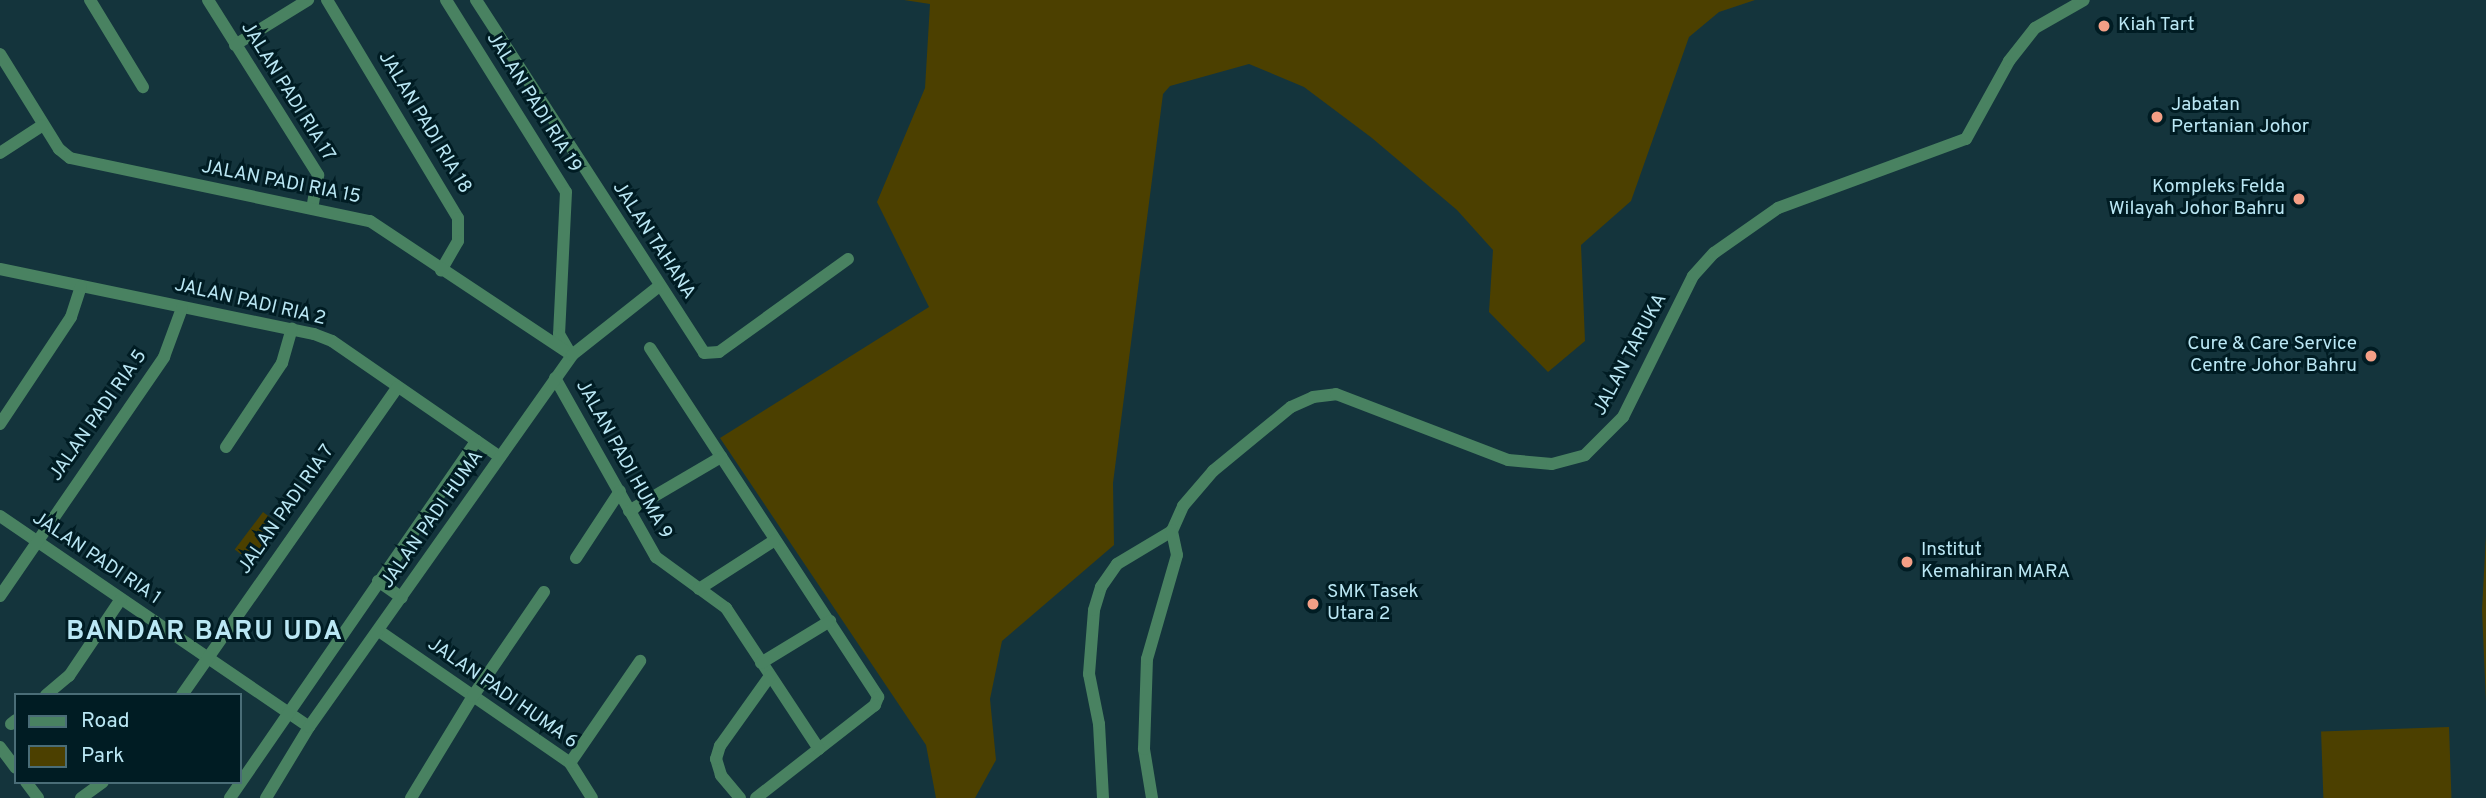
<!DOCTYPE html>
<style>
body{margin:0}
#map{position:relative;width:2486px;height:798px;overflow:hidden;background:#14343c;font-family:Overpass,sans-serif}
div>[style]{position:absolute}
.green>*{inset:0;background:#4c4000;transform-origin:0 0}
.minor>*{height:12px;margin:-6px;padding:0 6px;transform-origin:6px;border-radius:6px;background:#498261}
.dots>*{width:19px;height:19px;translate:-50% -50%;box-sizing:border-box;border:4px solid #001c23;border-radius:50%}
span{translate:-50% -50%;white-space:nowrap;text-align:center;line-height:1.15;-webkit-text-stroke:6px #001c23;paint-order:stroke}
.poi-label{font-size:19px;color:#bae7f4}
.left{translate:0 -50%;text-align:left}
.right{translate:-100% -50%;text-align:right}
.street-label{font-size:19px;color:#bae7f4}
.district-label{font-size:26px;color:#bae7f4;font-weight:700;letter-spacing:2px}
.legend{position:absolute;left:14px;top:693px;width:228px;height:91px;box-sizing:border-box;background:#001c23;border:2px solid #4a6d77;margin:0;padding:9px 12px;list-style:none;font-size:21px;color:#bae7f4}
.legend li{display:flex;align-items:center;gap:14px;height:35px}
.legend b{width:35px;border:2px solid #4a6d77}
</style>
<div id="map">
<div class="green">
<div style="clip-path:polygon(904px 0,1755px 0,1719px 12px,1689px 37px,1631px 201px,1581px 245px,1585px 341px,1548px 372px,1489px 312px,1493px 250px,1457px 210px,1372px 138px,1304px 87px,1249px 64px,1170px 86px,1163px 94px,1113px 483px,1114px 545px,1002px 641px,990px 699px,996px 760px,975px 798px,936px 798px,926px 745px,720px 438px,929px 307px,877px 202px,925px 88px,930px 4px)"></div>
<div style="left:263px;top:512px;width:21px;height:47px;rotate:37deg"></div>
<div style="clip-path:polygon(2486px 536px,2486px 702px,2482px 610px)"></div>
<div style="left:2449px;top:727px;width:71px;height:128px;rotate:88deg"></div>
</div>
<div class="minor">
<div style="left:90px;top:0;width:102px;rotate:58.7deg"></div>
<div style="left:208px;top:0;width:207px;rotate:57.8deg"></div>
<div style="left:318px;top:175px;width:34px;rotate:100deg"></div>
<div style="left:327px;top:0;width:254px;rotate:59deg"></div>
<div style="left:458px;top:218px;width:23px;rotate:90deg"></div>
<div style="left:458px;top:241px;width:34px;rotate:120deg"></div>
<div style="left:446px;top:0;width:226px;rotate:58deg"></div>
<div style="left:566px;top:192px;width:142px;rotate:92.8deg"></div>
<div style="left:559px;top:334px;width:20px;rotate:60deg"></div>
<div style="left:476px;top:0;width:420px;rotate:57.1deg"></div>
<div style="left:704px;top:353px;width:15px;rotate:-4deg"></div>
<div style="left:719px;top:352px;width:159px;rotate:-35.8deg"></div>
<div style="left:235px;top:45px;width:86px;rotate:-31.7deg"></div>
<div style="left:0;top:54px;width:112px;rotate:58.2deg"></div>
<div style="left:59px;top:149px;width:14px;rotate:39deg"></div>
<div style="left:70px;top:158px;width:307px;rotate:11.9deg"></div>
<div style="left:370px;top:221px;width:242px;rotate:33.6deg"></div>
<div style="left:0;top:153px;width:51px;rotate:-33.1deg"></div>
<div style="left:0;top:269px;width:321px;rotate:11.7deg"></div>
<div style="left:314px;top:334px;width:19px;rotate:21deg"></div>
<div style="left:332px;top:341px;width:204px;rotate:34.6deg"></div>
<div style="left:650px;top:348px;width:417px;rotate:56.8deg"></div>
<div style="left:878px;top:697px;width:9px;rotate:111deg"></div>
<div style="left:875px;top:705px;width:151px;rotate:142deg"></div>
<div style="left:555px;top:378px;width:206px;rotate:60.6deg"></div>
<div style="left:656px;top:557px;width:87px;rotate:36.1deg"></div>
<div style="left:726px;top:608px;width:169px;rotate:56.6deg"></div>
<div style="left:0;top:424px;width:128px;rotate:-56.4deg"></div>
<div style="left:71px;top:317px;width:32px;rotate:-72deg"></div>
<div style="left:226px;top:447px;width:101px;rotate:-56.3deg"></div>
<div style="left:282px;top:363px;width:36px;rotate:-74deg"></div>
<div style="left:629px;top:511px;width:107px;rotate:-30.4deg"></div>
<div style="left:0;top:516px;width:374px;rotate:34.3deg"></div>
<div style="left:1172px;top:531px;width:27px;rotate:-66deg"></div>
<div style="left:1183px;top:506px;width:46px;rotate:-49.4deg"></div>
<div style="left:1213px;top:471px;width:101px;rotate:-39.4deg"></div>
<div style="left:1291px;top:407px;width:24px;rotate:-24deg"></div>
<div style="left:1313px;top:397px;width:23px;rotate:-7deg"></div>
<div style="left:1336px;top:394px;width:184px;rotate:21deg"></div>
<div style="left:1508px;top:460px;width:44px;rotate:5.2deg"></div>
<div style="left:1552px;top:464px;width:34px;rotate:-15deg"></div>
<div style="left:1585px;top:455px;width:54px;rotate:-45deg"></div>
<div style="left:1623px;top:417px;width:157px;rotate:-63.6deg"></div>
<div style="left:1693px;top:276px;width:31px;rotate:-48deg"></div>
<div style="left:1714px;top:253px;width:78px;rotate:-35.1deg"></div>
<div style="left:1778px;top:208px;width:200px;rotate:-20.2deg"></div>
<div style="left:1966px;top:139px;width:89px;rotate:-61.1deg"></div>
<div style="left:2009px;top:61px;width:42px;rotate:-51.8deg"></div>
<div style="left:2035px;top:28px;width:56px;rotate:-29.7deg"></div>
<div style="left:576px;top:558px;width:80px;rotate:-56.7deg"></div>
<div style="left:378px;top:581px;width:29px;rotate:35deg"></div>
<div style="left:699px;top:589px;width:90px;rotate:-32.8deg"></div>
<div style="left:0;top:596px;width:290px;rotate:-55.5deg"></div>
<div style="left:164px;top:357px;width:52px;rotate:-69.8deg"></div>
<div style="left:379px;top:631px;width:232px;rotate:34.6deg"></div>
<div style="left:570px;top:763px;width:41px;rotate:57.8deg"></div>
<div style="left:761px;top:663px;width:81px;rotate:-31.3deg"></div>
<div style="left:46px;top:695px;width:30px;rotate:-40deg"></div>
<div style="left:69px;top:676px;width:93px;rotate:-56deg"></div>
<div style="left:182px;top:695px;width:376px;rotate:-55deg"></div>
<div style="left:11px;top:724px;width:6px;rotate:-39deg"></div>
<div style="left:0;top:747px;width:26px;rotate:53deg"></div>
<div style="left:570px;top:763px;width:124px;rotate:-55.5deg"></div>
<div style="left:26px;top:782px;width:20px;rotate:53deg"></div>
<div style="left:81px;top:798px;width:27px;rotate:-36deg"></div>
<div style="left:230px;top:798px;width:434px;rotate:-55.4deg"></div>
<div style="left:266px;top:798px;width:83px;rotate:-58.8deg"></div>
<div style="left:309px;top:727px;width:456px;rotate:-54.7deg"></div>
<div style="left:572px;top:355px;width:110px;rotate:-38.3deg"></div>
<div style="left:411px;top:798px;width:119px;rotate:-58.7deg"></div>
<div style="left:473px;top:696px;width:126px;rotate:-55.7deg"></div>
<div style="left:740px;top:798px;width:30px;rotate:-130deg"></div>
<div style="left:721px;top:775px;width:17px;rotate:-107deg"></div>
<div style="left:716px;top:759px;width:14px;rotate:-73deg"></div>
<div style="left:720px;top:746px;width:86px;rotate:-54.5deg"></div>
<div style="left:1103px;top:798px;width:74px;rotate:-93.1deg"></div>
<div style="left:1099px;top:724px;width:51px;rotate:-101.3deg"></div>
<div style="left:1089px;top:674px;width:64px;rotate:-85.5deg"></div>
<div style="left:1094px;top:610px;width:24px;rotate:-73deg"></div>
<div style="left:1101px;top:587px;width:28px;rotate:-55deg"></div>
<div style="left:1117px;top:564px;width:64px;rotate:-31deg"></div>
<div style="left:1152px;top:798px;width:50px;rotate:-99.3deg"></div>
<div style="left:1144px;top:749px;width:90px;rotate:-88.1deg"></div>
<div style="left:1147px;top:659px;width:108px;rotate:-73.9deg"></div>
<div style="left:1177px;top:555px;width:25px;rotate:-102deg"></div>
</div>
<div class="dots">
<div style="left:2104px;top:26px;background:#f39f86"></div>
<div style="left:2157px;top:117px;background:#f39f86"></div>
<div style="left:2299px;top:199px;background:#f39f86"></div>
<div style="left:2371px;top:356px;background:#f39f86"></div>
<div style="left:1907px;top:562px;background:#f39f86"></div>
<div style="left:1313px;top:604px;background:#f39f86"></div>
</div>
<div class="poi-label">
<span class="left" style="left:2118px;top:26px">Kiah Tart</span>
<span class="left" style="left:2171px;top:117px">Jabatan<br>Pertanian Johor</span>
<span class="right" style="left:2285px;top:199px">Kompleks Felda<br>Wilayah Johor Bahru</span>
<span class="right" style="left:2357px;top:356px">Cure &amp; Care Service<br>Centre Johor Bahru</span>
<span class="left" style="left:1921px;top:562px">Institut<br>Kemahiran MARA</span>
<span class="left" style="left:1327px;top:604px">SMK Tasek<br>Utara 2</span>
</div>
<div class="street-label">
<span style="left:287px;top:92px;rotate:58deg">JALAN PADI RIA 17</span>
<span style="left:533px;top:103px;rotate:58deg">JALAN PADI RIA 19</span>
<span style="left:424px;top:123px;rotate:59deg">JALAN PADI RIA 18</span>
<span style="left:281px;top:183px;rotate:11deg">JALAN PADI RIA 15</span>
<span style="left:653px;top:241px;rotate:57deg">JALAN TAHANA</span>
<span style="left:250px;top:303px;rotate:13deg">JALAN PADI RIA 2</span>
<span style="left:1631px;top:355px;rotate:-62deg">JALAN TARUKA</span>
<span style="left:99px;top:416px;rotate:-55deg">JALAN PADI RIA 5</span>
<span style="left:623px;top:460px;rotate:61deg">JALAN PADI HUMA 9</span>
<span style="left:287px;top:510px;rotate:-55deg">JALAN PADI RIA 7</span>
<span style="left:433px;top:520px;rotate:-55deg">JALAN PADI HUMA</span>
<span style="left:96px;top:559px;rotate:34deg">JALAN PADI RIA 1</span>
<span style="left:502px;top:694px;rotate:35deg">JALAN PADI HUMA 6</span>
</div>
<div class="district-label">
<span style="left:205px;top:633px">BANDAR BARU UDA</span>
</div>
<ul class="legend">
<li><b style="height:9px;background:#498261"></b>Road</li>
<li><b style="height:19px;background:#4c4000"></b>Park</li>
</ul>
</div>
